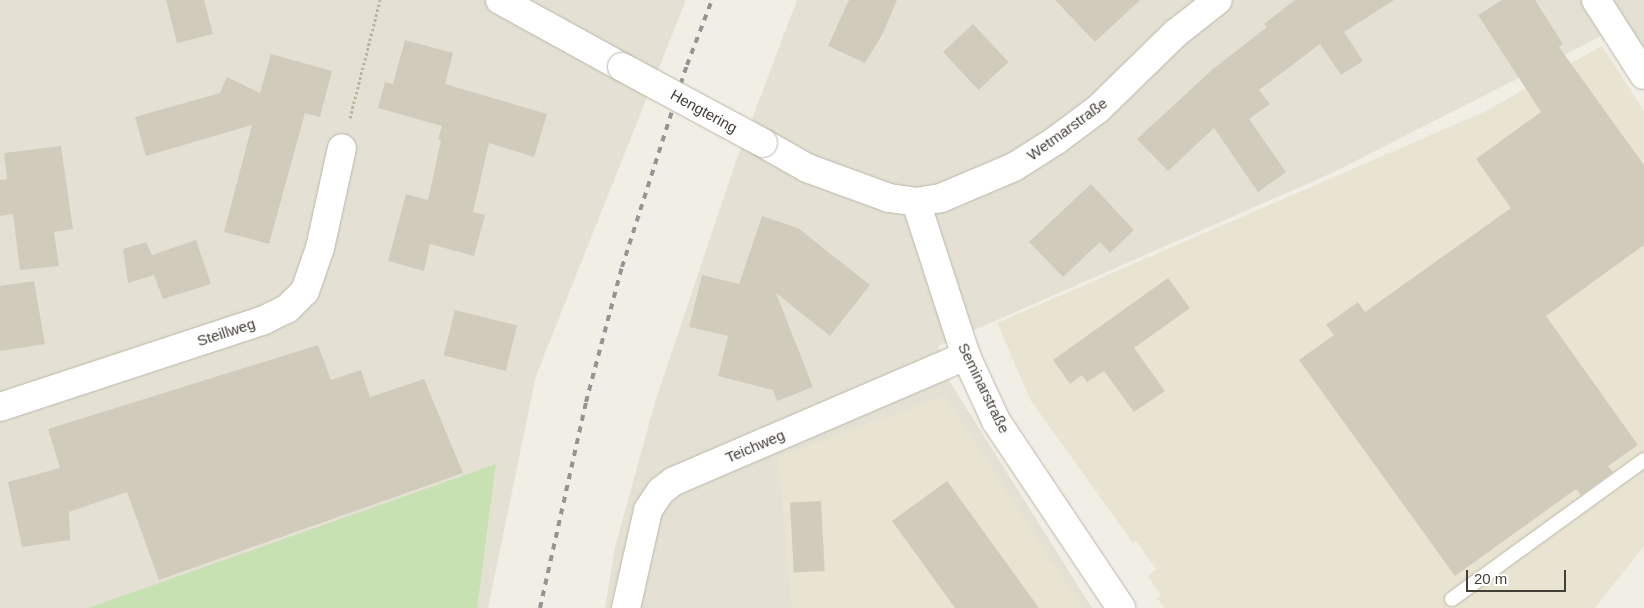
<!DOCTYPE html>
<meta charset="utf-8">
<style>
body{margin:0}
#map{position:relative;width:1644px;height:608px;overflow:hidden;background:#f1eee5;font-family:Arial,sans-serif}
div>[style]{position:absolute}
.residential>*{inset:0;background:#e4e1d4}
.education>*{inset:0;background:#e9e4d1}
.green>*{inset:0;background:#c7e1b2}
.building>*{inset:0;background:#d1cbbc;transform-origin:0 0}
.path>*{height:3px;margin-top:-1.5px;transform-origin:0;background:repeating-linear-gradient(90deg,#bbb39c 0 2.5px,transparent 0 5px)}
.roads{filter:drop-shadow(0 0 1px #bbb7a9) drop-shadow(0 0 1px #bbb7a9)}
.lane>*{height:14px;margin:-7px;padding:0 7px;transform-origin:7px;border-radius:7px;background:#fff}
.street>*{height:28px;margin:-14px;padding:0 14px;transform-origin:14px;border-radius:14px;background:#fff}
.rail>*{height:4px;margin-top:-2px;transform-origin:0;background:repeating-linear-gradient(90deg,#949494 0 6px,transparent 0 12px)}
.bridges{filter:drop-shadow(0 0 1px #bbb7a9) drop-shadow(0 0 1px #bbb7a9)}
.street-bridge>*{height:28px;margin:-14px;padding:0 14px;transform-origin:14px;border-radius:14px;background:#fff}
span{translate:-50% -50%;white-space:nowrap;text-align:center;line-height:1.15;-webkit-text-stroke:4px #fff;paint-order:stroke}
.street-label{font-size:15px;color:#433f36}
.scale{position:absolute;left:1466px;top:570px;width:100px;height:22px;box-sizing:border-box;border:2px solid #433f36;border-top:0;padding-left:6px;font-size:15px;line-height:18px;white-space:nowrap;color:#433f36;-webkit-text-stroke:4px #fff;paint-order:stroke}
</style>
<div id="map">
<div class="residential">
<div style="clip-path:polygon(0 0,686px 0,536px 376px,488px 608px,0 608px)"></div>
<div style="clip-path:polygon(797px 0,1644px 0,1644px 79px,1609px 32px,1332px 173px,938px 346px,950px 382px,1092px 608px,605px 608px,615px 547px,655px 402px,735px 164px)"></div>
</div>
<div class="education">
<div style="clip-path:polygon(1602px 46px,1644px 111px,1644px 546px,1595px 608px,1164px 608px,1157px 598px,1161px 596px,1148px 576px,1156px 569px,1136px 541px,1133px 543px,1031px 401px,997px 323px,1484px 112px)"></div>
<div style="clip-path:polygon(945px 396px,1082px 608px,792px 608px,778px 457px)"></div>
</div>
<div class="green">
<div style="clip-path:polygon(496px 464px,477px 608px,88px 608px)"></div>
</div>
<div class="building">
<div style="clip-path:polygon(166px 0,204px 0,213px 34px,177px 43px)"></div>
<div style="clip-path:polygon(849px 0,897px 0,882px 35px,865px 63px,828px 46px)"></div>
<div style="clip-path:polygon(1055px 0,1140px 0,1095px 42px)"></div>
<div style="clip-path:polygon(1295px 0,1394px 0,1344px 32px,1363px 61px,1341px 75px,1320px 44px,1259px 90px,1270px 104px,1249px 119px,1286px 172px,1258px 192px,1214px 128px,1168px 171px,1137px 139px,1213px 69px,1267px 27px,1264px 24px)"></div>
<div style="clip-path:polygon(1502px 0,1535px 0,1563px 44px,1559px 47px,1644px 165px,1644px 245px,1546px 316px,1638px 445px,1608px 466px,1613px 472px,1581px 495px,1576px 489px,1455px 576px,1299px 360px,1334px 335px,1326px 325px,1358px 302px,1365px 312px,1511px 208px,1476px 159px,1541px 112px,1478px 15px)"></div>
<div style="left:973px;top:24px;width:52px;height:41px;rotate:47deg"></div>
<div style="clip-path:polygon(405px 40px,453px 53px,445px 84px,547px 114px,534px 157px,489px 143px,473px 212px,485px 215px,474px 256px,430px 244px,424px 271px,388px 261px,406px 194px,428px 200px,441px 140px,438px 139px,442px 126px,378px 108px,385px 82px,393px 84px)"></div>
<div style="clip-path:polygon(271px 54px,332px 71px,320px 117px,305px 113px,269px 244px,224px 232px,252px 125px,146px 156px,135px 117px,220px 93px,227px 77px,260px 93px)"></div>
<div style="clip-path:polygon(61px 146px,73px 229px,54px 232px,59px 266px,20px 270px,13px 214px,0 216px,0 180px,7px 179px,4px 153px)"></div>
<div style="clip-path:polygon(1091px 184px,1134px 230px,1110px 253px,1100px 242px,1063px 277px,1029px 242px)"></div>
<div style="clip-path:polygon(762px 216px,798px 228px,870px 285px,830px 336px,776px 293px,813px 387px,777px 401px,773px 390px,718px 376px,728px 336px,689px 327px,702px 275px,739px 284px)"></div>
<div style="clip-path:polygon(196px 240px,211px 284px,163px 299px,154px 275px,128px 283px,123px 249px,146px 242px,152px 255px)"></div>
<div style="clip-path:polygon(1168px 278px,1190px 308px,1134px 348px,1165px 391px,1134px 412px,1104px 371px,1087px 382px,1082px 375px,1070px 384px,1053px 360px)"></div>
<div style="clip-path:polygon(34px 281px,45px 344px,0 351px,0 286px)"></div>
<div style="left:455px;top:310px;width:64px;height:47px;rotate:14deg"></div>
<div style="clip-path:polygon(318px 345px,331px 380px,361px 370px,370px 397px,424px 379px,463px 473px,159px 580px,127px 492px,69px 512px,70px 540px,22px 547px,8px 482px,60px 468px,48px 429px)"></div>
<div style="clip-path:polygon(947px 481px,1039px 608px,955px 608px,892px 521px)"></div>
<div style="left:821px;top:501px;width:70px;height:31px;rotate:87deg"></div>
</div>
<div class="path">
<div style="left:350px;top:118px;width:122px;rotate:-75.7deg"></div>
</div>
<div class="roads">
<div class="lane">
<div style="left:1452px;top:599px;width:237px;rotate:-35.9deg"></div>
</div>
<div class="street">
<div style="left:500px;top:0;width:139px;rotate:28.8deg"></div>
<div style="left:1596px;top:0;width:89px;rotate:57.4deg"></div>
<div style="left:763px;top:143px;width:51px;rotate:29.6deg"></div>
<div style="left:807px;top:168px;width:87px;rotate:20.1deg"></div>
<div style="left:889px;top:198px;width:27px;rotate:8deg"></div>
<div style="left:916px;top:202px;width:25px;rotate:-9deg"></div>
<div style="left:941px;top:198px;width:79px;rotate:-23deg"></div>
<div style="left:1014px;top:167px;width:49px;rotate:-32.4deg"></div>
<div style="left:1055px;top:141px;width:54px;rotate:-36.7deg"></div>
<div style="left:1098px;top:109px;width:109px;rotate:-44.3deg"></div>
<div style="left:1176px;top:33px;width:53px;rotate:-38.2deg"></div>
<div style="left:916px;top:202px;width:162px;rotate:72deg"></div>
<div style="left:966px;top:356px;width:72px;rotate:65.2deg"></div>
<div style="left:996px;top:421px;width:225px;rotate:56.2deg"></div>
<div style="left:0;top:407px;width:278px;rotate:-18.2deg"></div>
<div style="left:264px;top:320px;width:25px;rotate:-26deg"></div>
<div style="left:287px;top:309px;width:25px;rotate:-45deg"></div>
<div style="left:305px;top:291px;width:46px;rotate:-70.8deg"></div>
<div style="left:320px;top:248px;width:102px;rotate:-77.6deg"></div>
<div style="left:626px;top:608px;width:100px;rotate:-77.3deg"></div>
<div style="left:648px;top:510px;width:23px;rotate:-56deg"></div>
<div style="left:661px;top:491px;width:16px;rotate:-38deg"></div>
<div style="left:674px;top:481px;width:318px;rotate:-23.2deg"></div>
</div>
</div>
<div class="rail">
<div style="left:540px;top:608px;width:211px;rotate:-77.4deg"></div>
<div style="left:586px;top:402px;width:140px;rotate:-75.1deg"></div>
<div style="left:622px;top:267px;width:212px;rotate:-72.2deg"></div>
<div style="left:687px;top:65px;width:70px;rotate:-69deg"></div>
</div>
<div class="bridges">
<div class="street-bridge">
<div style="left:622px;top:67px;width:160px;rotate:28.3deg"></div>
</div>
</div>
<div class="street-label">
<span style="left:704px;top:111px;rotate:29deg">Hengtering</span>
<span style="left:1067px;top:129px;rotate:-36deg">Wetmarstraße</span>
<span style="left:226px;top:332px;rotate:-18deg">Steillweg</span>
<span style="left:984px;top:388px;rotate:64deg">Seminarstraße</span>
<span style="left:755px;top:446px;rotate:-23deg">Teichweg</span>
</div>
<div class="scale">20 m</div>
</div>
